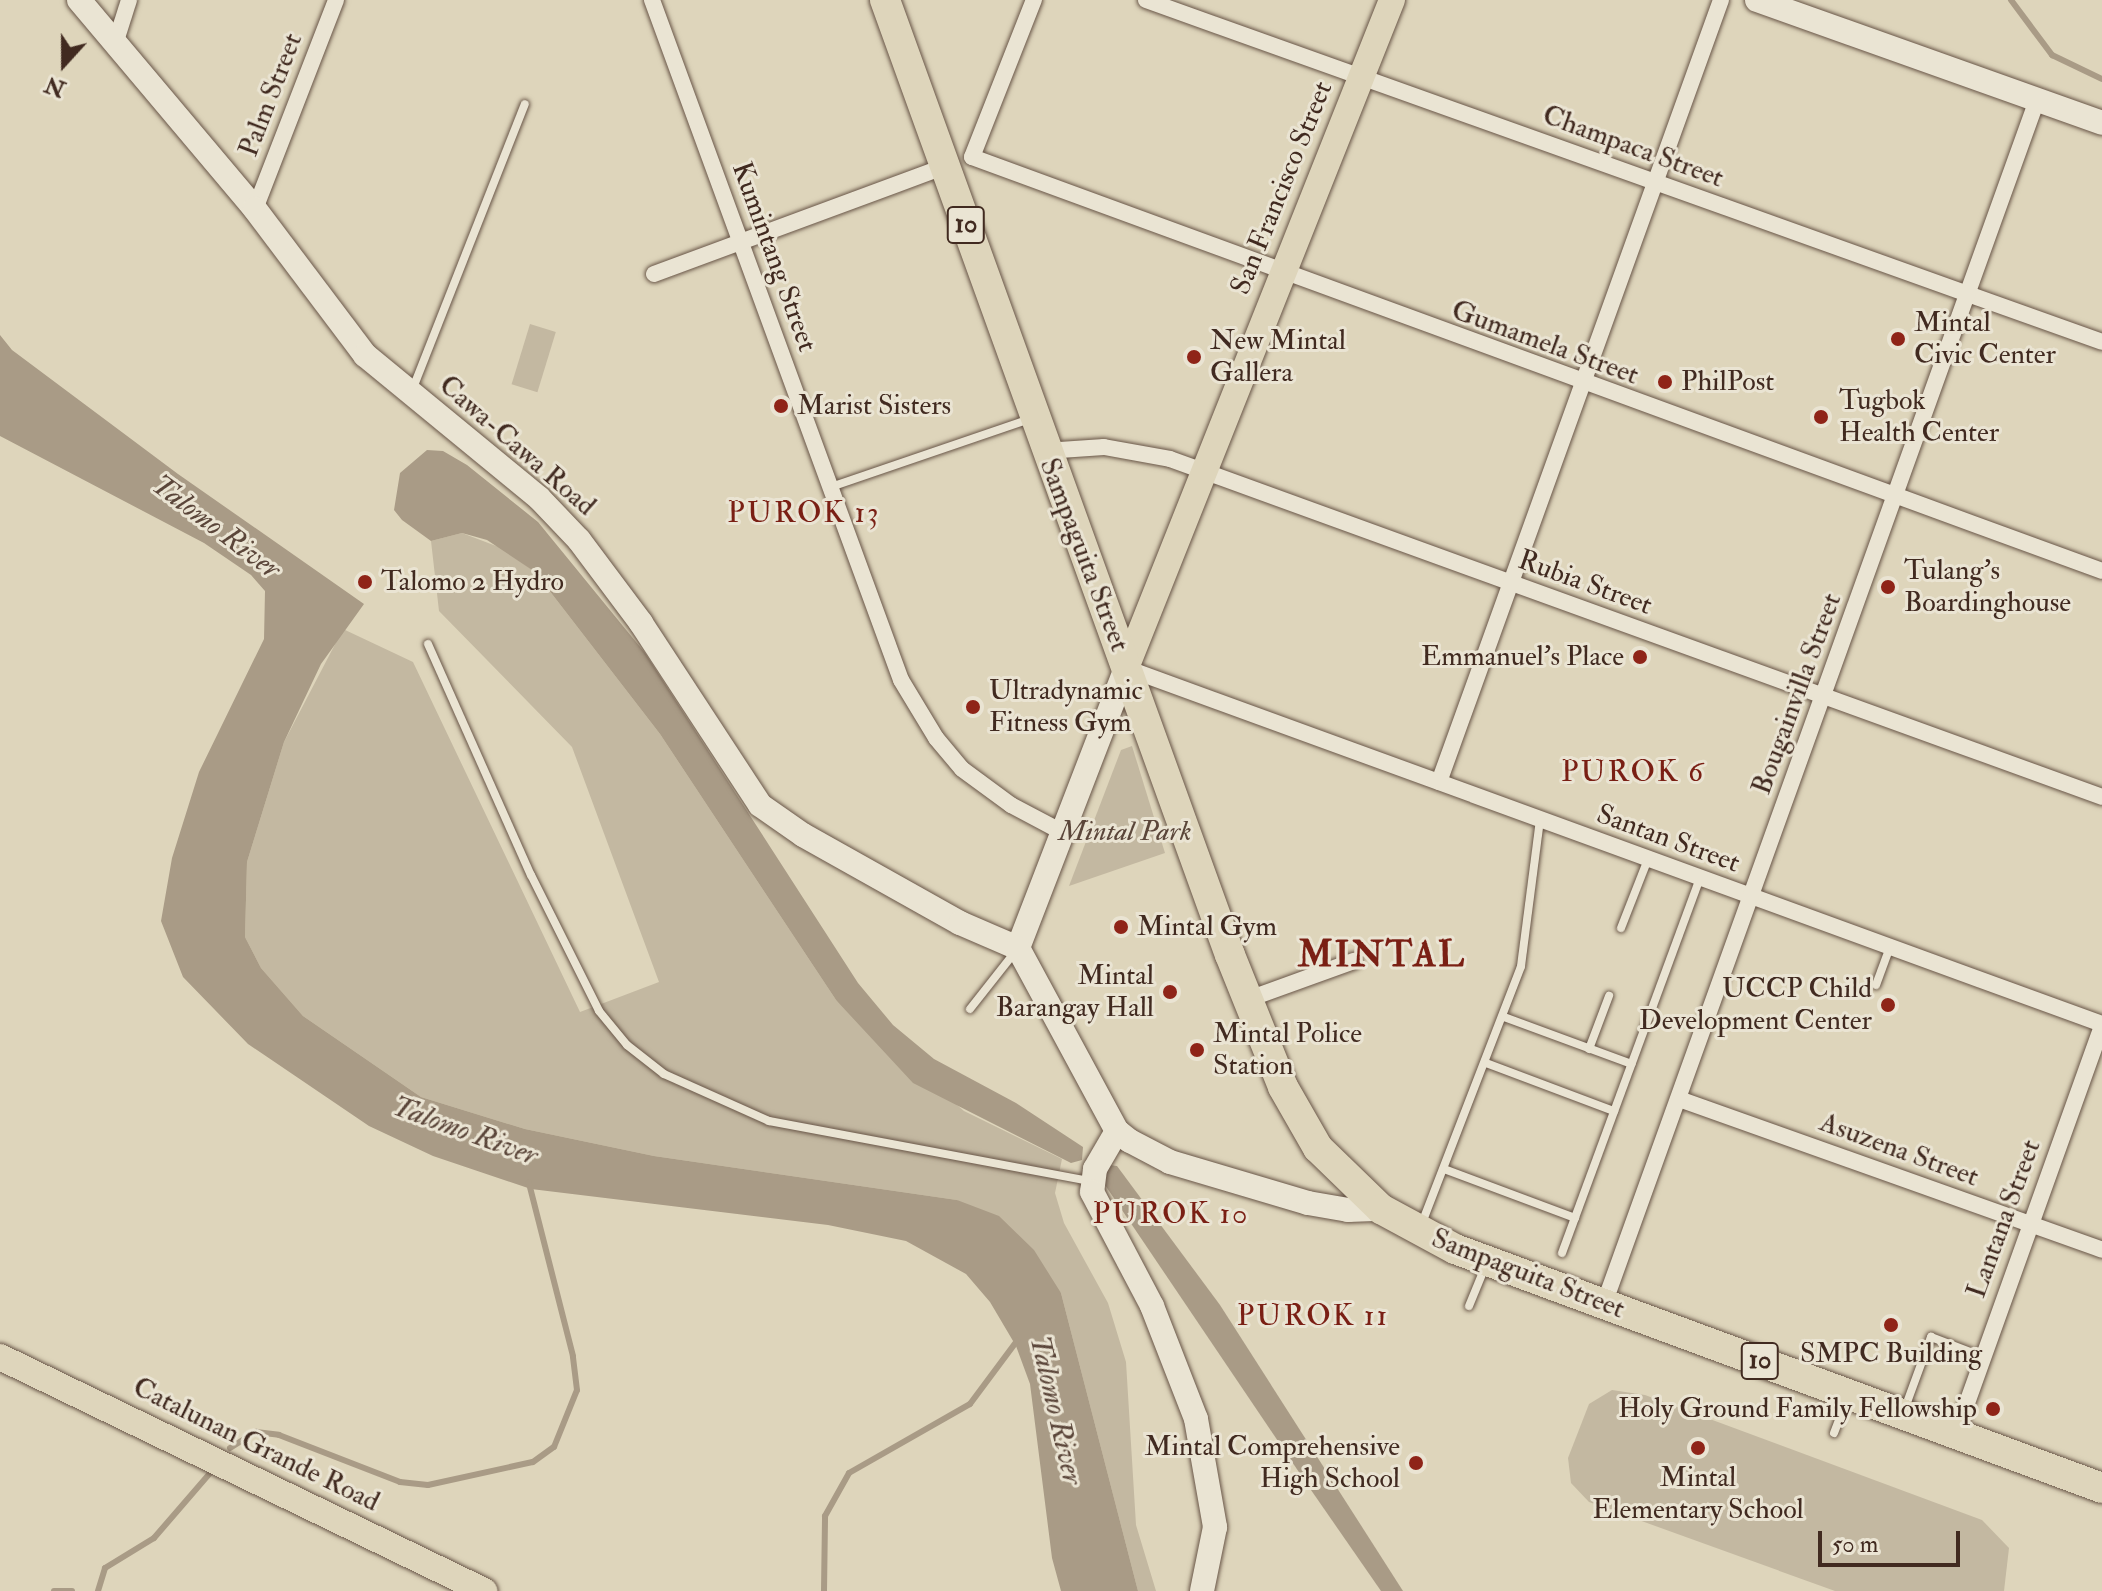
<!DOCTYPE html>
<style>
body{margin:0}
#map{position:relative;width:2102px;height:1591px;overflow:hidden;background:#ded5bb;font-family:"IM FELL Double Pica",serif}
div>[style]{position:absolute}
.green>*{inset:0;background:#c3b8a1;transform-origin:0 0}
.water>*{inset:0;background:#a99b86}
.stream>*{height:6px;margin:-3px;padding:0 3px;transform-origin:3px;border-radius:3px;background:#a99b86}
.roads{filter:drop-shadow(0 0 2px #685547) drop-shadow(0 0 2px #685547)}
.lane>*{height:8px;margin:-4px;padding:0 4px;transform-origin:4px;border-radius:4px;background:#eae4d3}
.street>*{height:16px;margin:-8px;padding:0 8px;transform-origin:8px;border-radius:8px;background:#eae4d3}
.secondary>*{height:24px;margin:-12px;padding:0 12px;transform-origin:12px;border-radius:12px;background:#eae4d3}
.primary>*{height:26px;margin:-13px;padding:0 13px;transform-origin:13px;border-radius:13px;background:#ded5bb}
.highway>*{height:30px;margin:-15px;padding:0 15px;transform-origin:15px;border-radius:15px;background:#ded5bb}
.dots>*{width:22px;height:22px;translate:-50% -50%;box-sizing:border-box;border:4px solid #eae4d3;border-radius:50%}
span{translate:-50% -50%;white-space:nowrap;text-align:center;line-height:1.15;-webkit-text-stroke:6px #eae4d3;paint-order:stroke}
.shield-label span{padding:2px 6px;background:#eae4d3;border:2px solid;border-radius:6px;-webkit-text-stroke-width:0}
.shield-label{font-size:26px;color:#412a20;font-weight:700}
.street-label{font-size:28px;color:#412a20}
.poi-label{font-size:28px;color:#412a20}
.left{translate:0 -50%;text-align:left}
.right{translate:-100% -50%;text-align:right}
.park-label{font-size:28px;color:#5b463a;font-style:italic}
.neighbourhood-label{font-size:30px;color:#7a1f14;letter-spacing:2px}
.water-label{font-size:30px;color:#5b463a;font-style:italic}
.district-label{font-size:36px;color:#7a1f14;font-weight:700;letter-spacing:2px}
.north{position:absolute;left:24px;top:24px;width:80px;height:80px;-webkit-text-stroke:6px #eae4d3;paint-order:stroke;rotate:201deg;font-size:22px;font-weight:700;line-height:32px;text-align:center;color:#412a20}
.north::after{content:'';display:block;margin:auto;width:28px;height:36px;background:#412a20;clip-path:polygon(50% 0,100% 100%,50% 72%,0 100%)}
.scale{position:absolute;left:1818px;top:1531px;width:142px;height:36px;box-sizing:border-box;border:4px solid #412a20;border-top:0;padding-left:10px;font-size:24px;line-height:28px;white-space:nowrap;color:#412a20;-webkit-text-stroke:6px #eae4d3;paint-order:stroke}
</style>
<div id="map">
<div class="green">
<div style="left:530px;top:324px;width:27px;height:63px;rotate:17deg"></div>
<div style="clip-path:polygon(462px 533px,504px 549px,535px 572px,660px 734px,836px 1000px,964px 1111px,1062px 1159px,1055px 1193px,1064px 1223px,1108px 1303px,1126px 1362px,1136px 1525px,1156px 1591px,1138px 1591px,1061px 1293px,957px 1200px,654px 1156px,525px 1129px,421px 1097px,303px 1016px,261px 968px,245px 937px,247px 862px,284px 742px,343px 629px,413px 662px,580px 1012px,659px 982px,572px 747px,439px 611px,431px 541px)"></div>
<div style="clip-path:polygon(1132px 746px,1165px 853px,1069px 886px,1121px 750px)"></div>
<div style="clip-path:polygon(1612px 1390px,1645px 1395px,1982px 1520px,2009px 1548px,2004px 1591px,1835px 1591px,1589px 1502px,1571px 1483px,1568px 1458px,1589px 1404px)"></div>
</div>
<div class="water">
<div style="clip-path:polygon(0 335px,12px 350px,178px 474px,364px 604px,321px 664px,284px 742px,247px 862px,245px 937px,261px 968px,303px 1016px,421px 1097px,525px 1129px,654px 1156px,957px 1200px,999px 1216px,1034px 1250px,1061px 1293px,1138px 1591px,1061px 1591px,1052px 1558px,1030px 1384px,1016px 1346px,990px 1302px,966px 1274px,906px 1241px,828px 1225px,531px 1189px,433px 1156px,369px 1126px,248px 1044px,183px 977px,161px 921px,172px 858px,199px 772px,264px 639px,265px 591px,251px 575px,204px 543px,0 436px)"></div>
<div style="clip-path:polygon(427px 450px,443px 451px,467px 465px,538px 522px,645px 653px,858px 983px,893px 1025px,934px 1059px,1016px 1103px,1083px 1147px,1082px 1160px,1071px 1163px,913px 1083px,836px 1000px,660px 734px,535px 572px,487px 540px,462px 533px,431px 541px,402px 520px,394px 510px,400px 473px)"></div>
<div style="clip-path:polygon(1109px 1165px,1117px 1166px,1220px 1305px,1403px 1591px,1381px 1591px,1311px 1490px,1103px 1182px)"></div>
</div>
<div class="stream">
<div style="left:2011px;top:0;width:69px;rotate:53.3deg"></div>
<div style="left:2052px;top:55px;width:55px;rotate:25.6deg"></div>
<div style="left:230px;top:1448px;width:31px;rotate:-32deg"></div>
<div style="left:256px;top:1432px;width:23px;rotate:7deg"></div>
<div style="left:279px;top:1435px;width:130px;rotate:21.2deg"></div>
<div style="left:400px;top:1482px;width:28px;rotate:6deg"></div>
<div style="left:428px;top:1485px;width:107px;rotate:-12.4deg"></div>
<div style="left:533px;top:1462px;width:26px;rotate:-36deg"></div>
<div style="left:554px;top:1447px;width:61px;rotate:-68deg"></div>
<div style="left:577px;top:1390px;width:34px;rotate:-97deg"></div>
<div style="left:573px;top:1356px;width:179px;rotate:-104.3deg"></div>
<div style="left:54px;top:1591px;width:18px"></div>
<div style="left:98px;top:1591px;width:24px;rotate:-73deg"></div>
<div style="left:105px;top:1568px;width:57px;rotate:-31.5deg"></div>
<div style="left:154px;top:1538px;width:87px;rotate:-49.2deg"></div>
<div style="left:824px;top:1591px;width:75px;rotate:-89.2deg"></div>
<div style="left:825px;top:1516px;width:49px;rotate:-60.8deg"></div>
<div style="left:849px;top:1473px;width:139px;rotate:-29.7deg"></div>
<div style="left:970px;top:1404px;width:79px;rotate:-53.3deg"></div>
</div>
<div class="roads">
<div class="lane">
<div style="left:413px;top:388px;width:305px;rotate:-68.5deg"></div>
<div style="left:831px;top:487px;width:210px;rotate:-18.9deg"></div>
<div style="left:428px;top:644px;width:253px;rotate:66deg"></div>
<div style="left:531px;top:875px;width:152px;rotate:63.4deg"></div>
<div style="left:599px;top:1011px;width:44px;rotate:50.5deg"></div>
<div style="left:627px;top:1045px;width:47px;rotate:38.1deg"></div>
<div style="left:664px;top:1074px;width:115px;rotate:24.1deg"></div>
<div style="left:769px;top:1121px;width:328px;rotate:10.6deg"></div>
<div style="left:1621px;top:928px;width:74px;rotate:-68.6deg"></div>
<div style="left:1876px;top:985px;width:40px;rotate:-69.8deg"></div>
<div style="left:970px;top:1009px;width:73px;rotate:-51.7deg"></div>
<div style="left:1504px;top:1017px;width:136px;rotate:20.2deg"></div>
<div style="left:1589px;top:1049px;width:57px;rotate:-69.3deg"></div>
<div style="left:1486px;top:1063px;width:137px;rotate:20.6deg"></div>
<div style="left:1444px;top:1169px;width:140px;rotate:20.5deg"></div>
<div style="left:1422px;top:1223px;width:275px;rotate:-68.9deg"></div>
<div style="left:1521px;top:966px;width:147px;rotate:-82.6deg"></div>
<div style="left:1562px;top:1253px;width:400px;rotate:-69.8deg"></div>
<div style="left:1469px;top:1306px;width:42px;rotate:-67.7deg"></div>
<div style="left:1905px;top:1408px;width:76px;rotate:-69.9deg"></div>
<div style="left:1931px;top:1337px;width:56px;rotate:21deg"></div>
<div style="left:1834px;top:1433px;width:34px;rotate:-69deg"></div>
</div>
<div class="street">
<div style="left:652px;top:0;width:724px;rotate:69.89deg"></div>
<div style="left:901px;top:680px;width:68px;rotate:58.9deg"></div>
<div style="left:936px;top:738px;width:40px;rotate:50deg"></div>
<div style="left:962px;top:769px;width:61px;rotate:36.3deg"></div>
<div style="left:1011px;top:805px;width:58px;rotate:27.9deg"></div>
<div style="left:1146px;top:0;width:1015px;rotate:19.68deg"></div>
<div style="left:116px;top:41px;width:43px;rotate:-72.4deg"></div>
<div style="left:972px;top:157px;width:1203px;rotate:20.12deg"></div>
<div style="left:972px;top:157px;width:169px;rotate:-68.5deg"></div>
<div style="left:255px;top:209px;width:224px;rotate:-68.8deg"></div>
<div style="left:654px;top:274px;width:314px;rotate:-20.3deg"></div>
<div style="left:1045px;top:451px;width:59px;rotate:-3.9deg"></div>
<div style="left:1104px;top:447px;width:67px;rotate:10.3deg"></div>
<div style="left:1170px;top:459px;width:991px;rotate:19.93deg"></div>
<div style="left:1126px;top:668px;width:1039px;rotate:20.04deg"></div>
<div style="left:1439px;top:782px;width:831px;rotate:-70.17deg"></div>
<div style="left:1246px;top:1000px;width:115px;rotate:-19.9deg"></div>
<div style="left:1679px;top:1099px;width:449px;rotate:19.6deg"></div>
<div style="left:1604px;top:1304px;width:1279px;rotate:-70.22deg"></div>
<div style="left:1957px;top:1431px;width:431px;rotate:-70.3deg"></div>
</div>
<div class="secondary">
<div style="left:79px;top:0;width:273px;rotate:49.9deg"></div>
<div style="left:255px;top:209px;width:183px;rotate:53deg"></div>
<div style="left:365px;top:355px;width:225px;rotate:39.4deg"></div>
<div style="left:539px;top:498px;width:58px;rotate:46.4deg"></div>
<div style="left:579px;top:540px;width:104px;rotate:53.2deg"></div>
<div style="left:641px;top:623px;width:217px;rotate:56.8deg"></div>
<div style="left:760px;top:805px;width:52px;rotate:34.9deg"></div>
<div style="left:803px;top:835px;width:180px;rotate:29.3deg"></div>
<div style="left:960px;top:923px;width:63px;rotate:23.3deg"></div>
<div style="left:1757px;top:0;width:366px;rotate:19.6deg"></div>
<div style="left:1126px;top:668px;width:300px;rotate:111.1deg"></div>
<div style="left:1018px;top:948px;width:208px;rotate:61.6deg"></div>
<div style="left:1117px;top:1131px;width:16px;rotate:38deg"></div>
<div style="left:1130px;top:1141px;width:45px;rotate:27.7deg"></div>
<div style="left:1170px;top:1162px;width:144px;rotate:16.5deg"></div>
<div style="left:1308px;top:1203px;width:41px;rotate:9.9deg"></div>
<div style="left:1348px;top:1210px;width:33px;rotate:-2deg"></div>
<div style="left:1117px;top:1131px;width:44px;rotate:120.1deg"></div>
<div style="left:1095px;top:1169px;width:23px;rotate:97deg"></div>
<div style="left:1092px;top:1192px;width:129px;rotate:62.2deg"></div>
<div style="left:1152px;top:1306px;width:121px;rotate:68.7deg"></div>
<div style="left:1196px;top:1419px;width:110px;rotate:80deg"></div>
<div style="left:1215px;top:1527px;width:65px;rotate:101.5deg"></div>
</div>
<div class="primary">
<div style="left:1126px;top:668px;width:719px;rotate:-68.29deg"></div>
<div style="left:0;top:1357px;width:538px;rotate:25.8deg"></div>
</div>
<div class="highway">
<div style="left:885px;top:0;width:1015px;rotate:70.14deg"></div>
<div style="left:1230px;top:955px;width:142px;rotate:68.1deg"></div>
<div style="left:1283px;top:1087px;width:70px;rotate:60.2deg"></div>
<div style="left:1318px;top:1148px;width:88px;rotate:44.1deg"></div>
<div style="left:1381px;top:1209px;width:84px;rotate:28.4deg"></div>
<div style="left:1455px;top:1249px;width:690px;rotate:20.27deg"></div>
</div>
</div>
<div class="dots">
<div style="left:1898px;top:339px;background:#8f2418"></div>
<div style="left:1194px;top:357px;background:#8f2418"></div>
<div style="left:1665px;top:382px;background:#8f2418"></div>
<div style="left:781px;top:406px;background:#8f2418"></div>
<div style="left:1821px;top:417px;background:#8f2418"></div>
<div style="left:365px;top:582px;background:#8f2418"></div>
<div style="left:1888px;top:587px;background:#8f2418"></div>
<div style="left:1640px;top:657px;background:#8f2418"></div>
<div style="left:973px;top:707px;background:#8f2418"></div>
<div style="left:1121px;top:927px;background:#8f2418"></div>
<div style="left:1170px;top:992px;background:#8f2418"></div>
<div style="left:1888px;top:1005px;background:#8f2418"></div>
<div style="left:1197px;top:1050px;background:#8f2418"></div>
<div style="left:1891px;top:1325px;background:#8f2418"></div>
<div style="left:1993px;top:1409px;background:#8f2418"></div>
<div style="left:1698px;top:1448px;background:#8f2418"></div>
<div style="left:1416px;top:1463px;background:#8f2418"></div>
</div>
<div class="shield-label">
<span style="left:966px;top:225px">10</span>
<span style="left:1760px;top:1361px">10</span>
</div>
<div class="street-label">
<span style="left:271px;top:95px;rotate:-69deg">Palm Street</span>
<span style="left:1633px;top:147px;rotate:20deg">Champaca Street</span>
<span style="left:1282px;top:188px;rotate:-68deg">San Francisco Street</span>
<span style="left:774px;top:257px;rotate:70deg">Kumintang Street</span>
<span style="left:1545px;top:343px;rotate:20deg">Gumamela Street</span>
<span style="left:517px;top:446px;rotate:41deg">Cawa-Cawa Road</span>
<span style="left:1084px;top:555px;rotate:69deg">Sampaguita Street</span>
<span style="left:1585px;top:583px;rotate:20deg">Rubia Street</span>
<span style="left:1797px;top:694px;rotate:-70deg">Bougainvilla Street</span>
<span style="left:1668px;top:839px;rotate:20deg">Santan Street</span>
<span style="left:1899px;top:1150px;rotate:20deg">Asuzena Street</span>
<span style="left:2004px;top:1219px;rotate:-70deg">Lantana Street</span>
<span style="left:1528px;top:1274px;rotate:21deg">Sampaguita Street</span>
<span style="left:256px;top:1445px;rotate:26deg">Catalunan Grande Road</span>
</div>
<div class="poi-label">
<span class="left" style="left:1914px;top:339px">Mintal<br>Civic Center</span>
<span class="left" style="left:1210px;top:357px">New Mintal<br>Gallera</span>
<span class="left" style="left:1681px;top:382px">PhilPost</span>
<span class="left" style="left:1839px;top:417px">Tugbok<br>Health Center</span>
<span class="left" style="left:797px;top:406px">Marist Sisters</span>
<span class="left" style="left:1904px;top:587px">Tulang's<br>Boardinghouse</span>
<span class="left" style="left:381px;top:582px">Talomo 2 Hydro</span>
<span class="right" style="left:1624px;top:657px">Emmanuel's Place</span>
<span class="left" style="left:989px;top:707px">Ultradynamic<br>Fitness Gym</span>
<span class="left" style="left:1137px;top:927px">Mintal Gym</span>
<span class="right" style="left:1154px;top:992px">Mintal<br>Barangay Hall</span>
<span class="right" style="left:1872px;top:1005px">UCCP Child<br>Development Center</span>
<span class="left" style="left:1213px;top:1050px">Mintal Police<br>Station</span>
<span style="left:1891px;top:1354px">SMPC Building</span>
<span class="right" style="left:1977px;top:1409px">Holy Ground Family Fellowship</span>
<span class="right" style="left:1400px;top:1463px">Mintal Comprehensive<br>High School</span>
<span style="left:1698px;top:1494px">Mintal<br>Elementary School</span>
</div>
<div class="park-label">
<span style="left:1125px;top:832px">Mintal Park</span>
</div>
<div class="neighbourhood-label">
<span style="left:804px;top:513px">PUROK 13</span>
<span style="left:1633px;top:772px">PUROK 6</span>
<span style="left:1171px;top:1214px">PUROK 10</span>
<span style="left:1313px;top:1316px">PUROK 11</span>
</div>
<div class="water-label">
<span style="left:216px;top:527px;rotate:37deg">Talomo River</span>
<span style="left:465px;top:1131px;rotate:20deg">Talomo River</span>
<span style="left:1056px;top:1410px;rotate:77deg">Talomo River</span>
</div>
<div class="district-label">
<span style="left:1382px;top:955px">MINTAL</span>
</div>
<div class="north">N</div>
<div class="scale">50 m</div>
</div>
